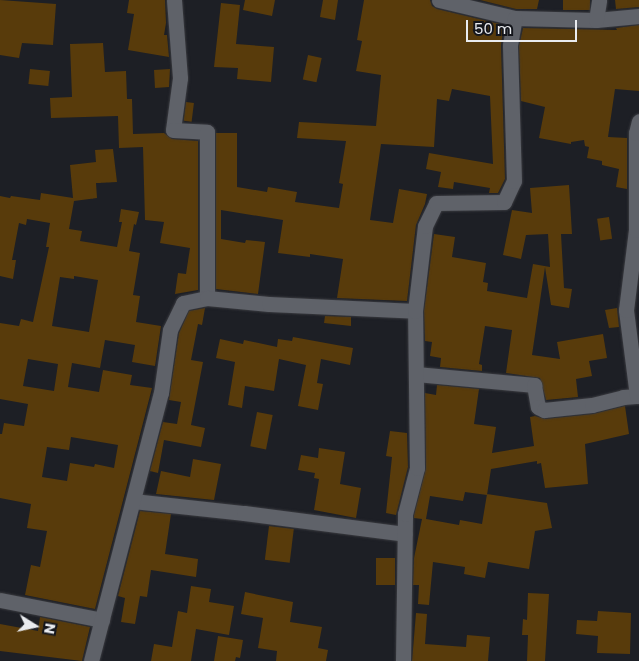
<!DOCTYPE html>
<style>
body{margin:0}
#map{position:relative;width:639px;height:661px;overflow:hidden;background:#1d1f25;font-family:Poppins,sans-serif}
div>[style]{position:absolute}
.building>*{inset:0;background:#583b0b;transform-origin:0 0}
.roads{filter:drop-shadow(0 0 1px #3a3b40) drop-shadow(0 0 1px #3a3b40)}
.minor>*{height:15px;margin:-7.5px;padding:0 7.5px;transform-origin:7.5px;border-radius:7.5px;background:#5f6269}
span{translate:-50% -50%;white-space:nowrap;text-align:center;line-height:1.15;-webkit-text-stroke:5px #14161c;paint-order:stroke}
.north{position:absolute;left:10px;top:601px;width:50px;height:50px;-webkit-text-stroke:4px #14161c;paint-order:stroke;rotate:100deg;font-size:14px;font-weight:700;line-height:20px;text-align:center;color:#e9ebef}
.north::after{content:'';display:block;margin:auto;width:18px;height:22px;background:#e9ebef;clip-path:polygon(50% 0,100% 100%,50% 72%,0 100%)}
.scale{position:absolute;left:466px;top:20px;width:111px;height:22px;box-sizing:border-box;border:2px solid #e9ebef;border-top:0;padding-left:6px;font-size:15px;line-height:18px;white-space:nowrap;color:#e9ebef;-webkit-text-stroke:4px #14161c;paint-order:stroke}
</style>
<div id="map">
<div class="building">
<div style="clip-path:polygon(0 0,56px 4px,53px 45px,22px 43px,19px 58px,0 55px)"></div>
<div style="clip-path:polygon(129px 0,165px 0,166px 23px,164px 35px,167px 35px,169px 57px,128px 50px,134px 14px,127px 13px)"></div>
<div style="clip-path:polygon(245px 0,275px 0,272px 16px,243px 10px)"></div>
<div style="clip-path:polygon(323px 0,338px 0,335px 20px,320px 17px)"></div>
<div style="clip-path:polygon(364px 0,430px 0,432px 6px,437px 9px,504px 25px,501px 45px,505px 179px,498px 193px,489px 193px,490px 188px,454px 182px,453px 189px,438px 187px,441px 172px,426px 169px,429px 153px,493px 164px,490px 96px,452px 89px,449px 101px,437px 99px,434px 147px,381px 144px,370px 220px,393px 223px,399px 189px,427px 194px,425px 204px,416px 225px,407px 301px,337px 298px,343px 259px,310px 254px,310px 257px,278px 253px,283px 220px,221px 210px,221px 239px,245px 243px,246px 240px,265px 242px,258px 294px,216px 289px,216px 133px,237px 133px,237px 187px,267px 192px,268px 187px,297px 192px,295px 202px,339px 208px,343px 184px,339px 183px,346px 141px,297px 138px,299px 122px,376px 126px,381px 75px,356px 71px,362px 41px,357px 40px)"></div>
<div style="clip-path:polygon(480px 0,539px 0,537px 9px,516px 9px)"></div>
<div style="left:563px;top:0;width:27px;height:10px"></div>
<div style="clip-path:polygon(615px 0,639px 0,639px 7px,616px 9px)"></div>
<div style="clip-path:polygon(221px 3px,240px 5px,236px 44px,274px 47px,271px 82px,237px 79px,238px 68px,214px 67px)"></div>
<div style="clip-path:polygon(639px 25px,639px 91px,615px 89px,608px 137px,627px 138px,627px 189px,616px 187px,619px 169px,602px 165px,602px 161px,587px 158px,589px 147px,585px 146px,584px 140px,571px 142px,571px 144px,539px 138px,545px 107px,521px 101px,519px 46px,523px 28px,617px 30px,616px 28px)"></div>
<div style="clip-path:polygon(103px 43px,105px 72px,126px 71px,127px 99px,132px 99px,133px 134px,164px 133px,172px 139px,198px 141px,198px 290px,175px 294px,178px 273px,186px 274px,190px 248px,160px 243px,164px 222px,145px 220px,143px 147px,119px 148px,118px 116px,51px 118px,50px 98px,72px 97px,70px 44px)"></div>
<div style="left:308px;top:55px;width:14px;height:25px;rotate:12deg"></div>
<div style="left:30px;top:69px;width:20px;height:15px;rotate:6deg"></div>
<div style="clip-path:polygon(170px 69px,169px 87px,155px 88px,154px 70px)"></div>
<div style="left:186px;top:102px;width:8px;height:19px;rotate:7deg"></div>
<div style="clip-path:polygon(evenodd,113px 149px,117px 182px,96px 183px,97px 198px,74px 201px,69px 229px,82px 231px,80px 241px,117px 247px,122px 222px,119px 222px,121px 209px,139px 212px,136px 225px,134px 224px,129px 251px,140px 253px,133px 295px,140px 296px,136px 322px,161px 326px,155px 366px,132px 362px,135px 345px,105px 340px,100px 368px,72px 363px,68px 387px,99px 392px,103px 370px,132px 375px,130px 385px,152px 388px,95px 609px,25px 595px,31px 565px,40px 567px,47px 531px,27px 528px,31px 504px,0 498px,0 434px,2px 434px,4px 423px,24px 426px,28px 404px,0 399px,0 323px,19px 326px,21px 319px,33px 322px,49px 247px,46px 247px,50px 223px,27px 219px,26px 225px,19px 223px,12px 260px,16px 260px,13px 279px,0 276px,0 196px,10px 198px,11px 196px,40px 200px,41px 193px,73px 198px,70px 165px,96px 162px,95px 150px,113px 149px,74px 276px,98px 280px,89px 332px,52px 326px,60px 277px,74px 279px,74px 276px,113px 149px,28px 359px,58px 364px,54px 391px,23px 386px,28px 359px,113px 149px,71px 437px,118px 445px,114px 468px,95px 464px,94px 467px,70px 463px,67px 481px,42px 477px,47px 447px,69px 450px,71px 437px)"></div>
<div style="clip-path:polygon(569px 185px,572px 234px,561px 234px,564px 288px,572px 289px,569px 308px,551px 305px,545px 267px,532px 355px,560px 359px,557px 342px,603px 334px,607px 358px,589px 361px,592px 376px,576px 379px,578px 397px,546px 400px,540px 378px,506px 373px,512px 330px,485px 326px,479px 364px,482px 365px,482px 371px,440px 367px,441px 358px,430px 356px,432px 342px,425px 341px,424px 311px,434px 234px,455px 237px,452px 257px,486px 263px,483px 282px,488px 283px,487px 291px,527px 298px,533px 264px,550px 267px,548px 234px,526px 235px,521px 259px,503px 255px,512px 210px,532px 213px,530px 188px)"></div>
<div style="left:609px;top:217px;width:22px;height:12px;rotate:82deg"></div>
<div style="clip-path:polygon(205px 308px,202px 325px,198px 324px,191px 360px,203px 362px,191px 425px,205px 428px,201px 447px,164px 440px,158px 473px,150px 471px,163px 422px,177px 424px,181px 402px,169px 400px,179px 333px,189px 311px)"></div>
<div style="clip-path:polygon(617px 308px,619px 327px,609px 328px,605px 310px)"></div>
<div style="clip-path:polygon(325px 316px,351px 317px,351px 326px,324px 323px)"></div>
<div style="clip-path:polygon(293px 337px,353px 348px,350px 365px,321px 359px,317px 383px,323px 384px,318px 410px,298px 406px,306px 365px,279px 359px,274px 391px,245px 386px,242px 408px,228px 405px,235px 362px,216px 358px,220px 339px,243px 344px,244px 340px,277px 347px,278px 339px,292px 341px)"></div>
<div style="clip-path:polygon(437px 385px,479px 389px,474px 424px,496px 427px,492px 453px,534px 446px,530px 417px,535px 416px,545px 419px,593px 414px,625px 406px,629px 434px,585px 444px,588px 484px,545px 488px,541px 463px,537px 464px,537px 461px,491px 469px,487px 495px,465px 492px,463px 501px,430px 496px,426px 519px,459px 525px,460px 520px,482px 524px,487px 494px,547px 503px,552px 528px,535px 531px,529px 569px,488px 562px,485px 578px,464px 574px,465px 567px,433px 562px,429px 605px,418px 604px,419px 585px,413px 585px,414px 558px,422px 519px,414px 518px,414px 515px,426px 468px,425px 393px,436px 395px)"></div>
<div style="left:257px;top:412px;width:16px;height:35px;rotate:11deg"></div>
<div style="clip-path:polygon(390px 431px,407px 433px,408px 467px,396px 515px,386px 513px,392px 457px,386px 456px)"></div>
<div style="clip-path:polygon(319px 448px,345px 452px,340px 484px,361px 488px,356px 518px,314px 510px,319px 479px,314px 478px,315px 473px,298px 470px,301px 455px,318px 458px)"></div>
<div style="clip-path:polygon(193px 459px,221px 464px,214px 500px,156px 494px,161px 471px,190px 477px)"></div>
<div style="clip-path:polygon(140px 511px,171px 514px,165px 554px,198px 559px,196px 577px,151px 570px,147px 597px,140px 596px,135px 624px,121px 622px,125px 598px,118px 596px)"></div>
<div style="left:269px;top:526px;width:25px;height:34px;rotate:7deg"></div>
<div style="left:376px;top:558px;width:19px;height:27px"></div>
<div style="clip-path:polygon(191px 586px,211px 589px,209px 602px,234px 606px,229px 635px,196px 629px,191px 661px,151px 661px,154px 644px,172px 647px,178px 611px,187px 613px)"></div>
<div style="clip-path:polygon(245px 592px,293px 602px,290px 622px,322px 627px,318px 648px,328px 650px,326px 661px,276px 661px,277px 651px,258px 648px,263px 618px,241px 614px)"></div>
<div style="clip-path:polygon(528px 593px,549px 594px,545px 661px,527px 661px,528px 635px,522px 635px,523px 619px,527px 620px)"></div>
<div style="clip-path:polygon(598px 611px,631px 613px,630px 654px,597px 653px,598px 636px,576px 634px,577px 620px,597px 621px)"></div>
<div style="clip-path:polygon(416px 613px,427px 614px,425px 644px,466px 647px,467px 635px,490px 637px,488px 661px,412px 661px)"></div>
<div style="clip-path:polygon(40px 617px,90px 627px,82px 661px,0 651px,0 624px,38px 631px)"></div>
<div style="clip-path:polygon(218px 636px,243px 640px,240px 658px,236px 657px,235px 661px,214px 661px)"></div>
</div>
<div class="roads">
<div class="minor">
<div style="left:174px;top:0;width:78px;rotate:85.6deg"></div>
<div style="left:180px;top:78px;width:52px;rotate:97.7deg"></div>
<div style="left:173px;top:130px;width:34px;rotate:3deg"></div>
<div style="left:207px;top:132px;width:166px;rotate:90deg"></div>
<div style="left:439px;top:0;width:78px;rotate:13.3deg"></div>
<div style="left:515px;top:18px;width:81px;rotate:1.4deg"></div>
<div style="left:596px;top:20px;width:43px;rotate:-5.3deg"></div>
<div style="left:596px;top:20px;width:20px;rotate:-81deg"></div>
<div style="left:416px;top:374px;width:119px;rotate:5.3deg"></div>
<div style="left:534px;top:385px;width:22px;rotate:80deg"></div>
<div style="left:538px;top:407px;width:7px;rotate:27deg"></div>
<div style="left:544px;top:410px;width:48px;rotate:-5.9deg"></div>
<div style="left:592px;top:405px;width:32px;rotate:-14deg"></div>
<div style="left:623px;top:397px;width:16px;rotate:-4deg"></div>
<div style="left:637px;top:396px;width:87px;rotate:-97.3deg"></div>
<div style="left:626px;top:310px;width:81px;rotate:-82.9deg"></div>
<div style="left:636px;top:230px;width:97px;rotate:-90deg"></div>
<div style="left:636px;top:133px;width:12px;rotate:-76deg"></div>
<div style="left:133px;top:501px;width:112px;rotate:6.2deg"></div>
<div style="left:244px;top:513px;width:162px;rotate:7.4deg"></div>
<div style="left:0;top:600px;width:104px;rotate:11.1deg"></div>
<div style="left:91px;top:661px;width:277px;rotate:-75.4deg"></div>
<div style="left:161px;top:393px;width:64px;rotate:-81.9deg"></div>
<div style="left:170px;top:330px;width:30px;rotate:-64deg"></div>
<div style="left:183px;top:303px;width:25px;rotate:-12deg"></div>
<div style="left:207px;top:298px;width:62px;rotate:5.5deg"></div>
<div style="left:269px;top:304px;width:146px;rotate:2.7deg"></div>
<div style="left:403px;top:661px;width:147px;rotate:-89.2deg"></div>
<div style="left:405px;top:514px;width:48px;rotate:-75.4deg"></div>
<div style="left:417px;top:468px;width:157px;rotate:-90.7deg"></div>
<div style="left:415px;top:311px;width:86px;rotate:-83.3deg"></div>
<div style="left:425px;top:226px;width:25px;rotate:-64deg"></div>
<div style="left:436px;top:203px;width:68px;rotate:-0.8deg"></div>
<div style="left:504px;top:202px;width:23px;rotate:-65deg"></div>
<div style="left:514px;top:181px;width:136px;rotate:-91.7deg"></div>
<div style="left:510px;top:45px;width:27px;rotate:-80deg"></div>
</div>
</div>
<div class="north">N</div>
<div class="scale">50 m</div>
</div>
